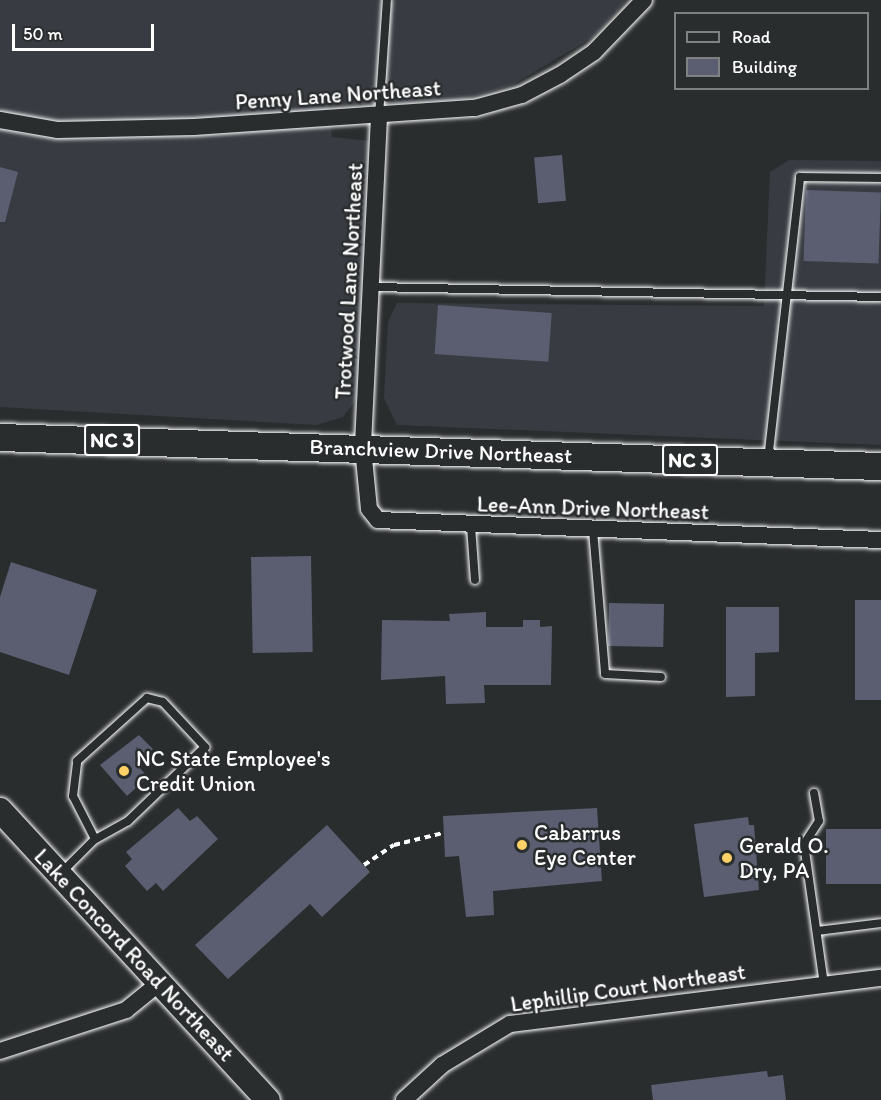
<!DOCTYPE html>
<style>
body{margin:0}
#map{position:relative;width:881px;height:1100px;overflow:hidden;background:#2a2d2e;font-family:Itim,sans-serif}
div>[style]{position:absolute}
.built>*{inset:0;background:#383c42}
.building>*{inset:0;background:#5a5e70;transform-origin:0 0}
.path>*{height:4px;margin-top:-2px;transform-origin:0;background:repeating-linear-gradient(90deg,#fff 0 6px,transparent 0 10.5px)}
.roads{filter:drop-shadow(0 0 2px #fff) drop-shadow(0 0 2px #fff)}
.service>*{height:8px;margin:-4px;padding:0 4px;transform-origin:4px;border-radius:4px;background:#2a2d2e}
.minor>*{height:16px;margin:-8px;padding:0 8px;transform-origin:8px;border-radius:8px;background:#2a2d2e}
.secondary>*{height:24px;margin:-12px;padding:0 12px;transform-origin:12px;border-radius:12px;background:#2a2d2e}
.primary>*{height:27px;margin:-13.5px;padding:0 13.5px;transform-origin:13.5px;border-radius:13.5px;background:#2a2d2e}
.dots>*{width:16px;height:16px;translate:-50% -50%;box-sizing:border-box;border:3px solid #2a2d2e;border-radius:50%}
span{translate:-50% -50%;white-space:nowrap;text-align:center;line-height:1.15;-webkit-text-stroke:5px #2a2d2e;paint-order:stroke}
.shield-label span{padding:2px 4px;background:#2a2d2e;border:2px solid;border-radius:4px;-webkit-text-stroke-width:0}
.shield-label{font-size:21px;color:#fff;font-weight:700}
.street-label{font-size:22px;color:#fff}
.poi-label{font-size:22px;color:#fff}
.left{translate:0 -50%;text-align:left}
.legend{position:absolute;left:674px;top:12px;width:195px;height:78px;box-sizing:border-box;background:#2a2d2e;border:2px solid #7f8182;margin:0;padding:8px 10px;list-style:none;font-size:18px;color:#fff}
.legend li{display:flex;align-items:center;gap:12px;height:30px}
.legend b{width:30px;border:2px solid #7f8182}
.scale{position:absolute;left:12px;top:24px;width:142px;height:27px;box-sizing:border-box;border:3px solid #fff;border-top:0;padding-left:8px;font-size:18px;line-height:21px;white-space:nowrap;color:#fff;-webkit-text-stroke:4px #2a2d2e;paint-order:stroke}
</style>
<div id="map">
<div class="built">
<div style="clip-path:polygon(0 0,627px 0,593px 37px,512px 85px,462px 100px,329px 106px,332px 137px,370px 141px,358px 397px,343px 417px,317px 425px,0 407px)"></div>
<div style="clip-path:polygon(789px 160px,881px 161px,881px 445px,397px 425px,384px 398px,388px 322px,397px 303px,764px 306px,770px 172px)"></div>
</div>
<div class="building">
<div style="left:562px;top:155px;width:46px;height:28px;rotate:85deg"></div>
<div style="clip-path:polygon(0 167px,18px 172px,5px 222px,0 222px)"></div>
<div style="left:806px;top:190px;width:75px;height:71px;rotate:2deg"></div>
<div style="left:438px;top:305px;width:114px;height:49px;rotate:4deg"></div>
<div style="left:311px;top:556px;width:96px;height:60px;rotate:89deg"></div>
<div style="clip-path:polygon(11px 562px,97px 590px,69px 675px,0 652px,0 597px)"></div>
<div style="left:881px;top:600px;width:100px;height:26px;rotate:90deg"></div>
<div style="left:609px;top:603px;width:55px;height:43px;rotate:1deg"></div>
<div style="clip-path:polygon(726px 607px,779px 607px,779px 652px,755px 653px,755px 696px,726px 697px)"></div>
<div style="clip-path:polygon(486px 612px,486px 627px,523px 627px,523px 620px,540px 620px,540px 627px,552px 626px,551px 685px,484px 685px,485px 703px,446px 704px,445px 676px,381px 680px,382px 620px,450px 621px,449px 614px)"></div>
<div style="clip-path:polygon(139px 735px,153px 749px,137px 765px,148px 777px,127px 796px,100px 765px)"></div>
<div style="clip-path:polygon(178px 808px,190px 821px,197px 816px,218px 839px,163px 891px,156px 883px,147px 891px,125px 866px,132px 859px,126px 852px)"></div>
<div style="clip-path:polygon(597px 808px,602px 881px,493px 891px,494px 915px,466px 917px,459px 856px,445px 857px,443px 816px)"></div>
<div style="clip-path:polygon(748px 817px,749px 825px,754px 825px,759px 890px,704px 897px,694px 824px)"></div>
<div style="clip-path:polygon(327px 825px,370px 872px,322px 917px,310px 904px,228px 979px,195px 945px)"></div>
<div style="left:881px;top:829px;width:55px;height:55px;rotate:90deg"></div>
<div style="clip-path:polygon(767px 1071px,768px 1077px,783px 1075px,786px 1100px,653px 1100px,651px 1085px)"></div>
</div>
<div class="path">
<div style="left:364px;top:865px;width:36px;rotate:-34deg"></div>
<div style="left:394px;top:845px;width:50px;rotate:-13.8deg"></div>
</div>
<div class="roads">
<div class="service">
<div style="left:379px;top:116px;width:116px;rotate:-86.1deg"></div>
<div style="left:371px;top:287px;width:510px;rotate:1.12deg"></div>
<div style="left:768px;top:460px;width:285px;rotate:-83.5deg"></div>
<div style="left:800px;top:177px;width:81px;rotate:0.7deg"></div>
<div style="left:471px;top:526px;width:54px;rotate:85.8deg"></div>
<div style="left:593px;top:530px;width:144px;rotate:85.2deg"></div>
<div style="left:605px;top:674px;width:56px;rotate:3.1deg"></div>
<div style="left:147px;top:698px;width:16px;rotate:14deg"></div>
<div style="left:163px;top:702px;width:62px;rotate:47deg"></div>
<div style="left:205px;top:747px;width:107px;rotate:136.1deg"></div>
<div style="left:128px;top:821px;width:38px;rotate:151deg"></div>
<div style="left:95px;top:839px;width:48px;rotate:-117.1deg"></div>
<div style="left:73px;top:796px;width:35px;rotate:-83deg"></div>
<div style="left:77px;top:761px;width:94px;rotate:-42deg"></div>
<div style="left:814px;top:793px;width:28px;rotate:80deg"></div>
<div style="left:819px;top:821px;width:27px;rotate:123deg"></div>
<div style="left:804px;top:844px;width:142px;rotate:81.9deg"></div>
<div style="left:62px;top:872px;width:47px;rotate:-45deg"></div>
<div style="left:817px;top:931px;width:64px;rotate:-7.1deg"></div>
</div>
<div class="minor">
<div style="left:379px;top:117px;width:331px;rotate:92.8deg"></div>
<div style="left:363px;top:448px;width:61px;rotate:84.4deg"></div>
<div style="left:369px;top:509px;width:14px;rotate:51deg"></div>
<div style="left:378px;top:520px;width:503px;rotate:2.28deg"></div>
<div style="left:0;top:120px;width:59px;rotate:9.8deg"></div>
<div style="left:58px;top:130px;width:136px;rotate:-1.3deg"></div>
<div style="left:194px;top:127px;width:282px;rotate:-3.9deg"></div>
<div style="left:475px;top:108px;width:49px;rotate:-15.5deg"></div>
<div style="left:522px;top:95px;width:43px;rotate:-27.8deg"></div>
<div style="left:560px;top:75px;width:41px;rotate:-34.1deg"></div>
<div style="left:594px;top:52px;width:72px;rotate:-46.1deg"></div>
<div style="left:0;top:1051px;width:133px;rotate:-18deg"></div>
<div style="left:126px;top:1010px;width:40px;rotate:-39deg"></div>
<div style="left:404px;top:1100px;width:52px;rotate:-42.6deg"></div>
<div style="left:442px;top:1065px;width:79px;rotate:-31.1deg"></div>
<div style="left:510px;top:1024px;width:374px;rotate:-7.1deg"></div>
</div>
<div class="secondary">
<div style="left:0;top:810px;width:395px;rotate:47.3deg"></div>
</div>
<div class="primary">
<div style="left:0;top:437px;width:881px;rotate:1.89deg"></div>
</div>
</div>
<div class="dots">
<div style="left:124px;top:771px;background:#ffd166"></div>
<div style="left:522px;top:845px;background:#ffd166"></div>
<div style="left:727px;top:858px;background:#ffd166"></div>
</div>
<div class="shield-label">
<span style="left:112px;top:440px">NC 3</span>
<span style="left:690px;top:460px">NC 3</span>
</div>
<div class="street-label">
<span style="left:338px;top:95px;rotate:-4deg">Penny Lane Northeast</span>
<span style="left:349px;top:281px;rotate:-87deg">Trotwood Lane Northeast</span>
<span style="left:441px;top:451px;rotate:2deg">Branchview Drive Northeast</span>
<span style="left:593px;top:508px;rotate:2deg">Lee-Ann Drive Northeast</span>
<span style="left:134px;top:955px;rotate:47deg">Lake Concord Road Northeast</span>
<span style="left:628px;top:988px;rotate:-8deg">Lephillip Court Northeast</span>
</div>
<div class="poi-label">
<span class="left" style="left:136px;top:771px">NC State Employee's<br>Credit Union</span>
<span class="left" style="left:534px;top:845px">Cabarrus<br>Eye Center</span>
<span class="left" style="left:739px;top:858px">Gerald O.<br>Dry, PA</span>
</div>
<ul class="legend">
<li><b style="height:8px;background:#2a2d2e"></b>Road</li>
<li><b style="height:16px;background:#5a5e70"></b>Building</li>
</ul>
<div class="scale">50 m</div>
</div>
